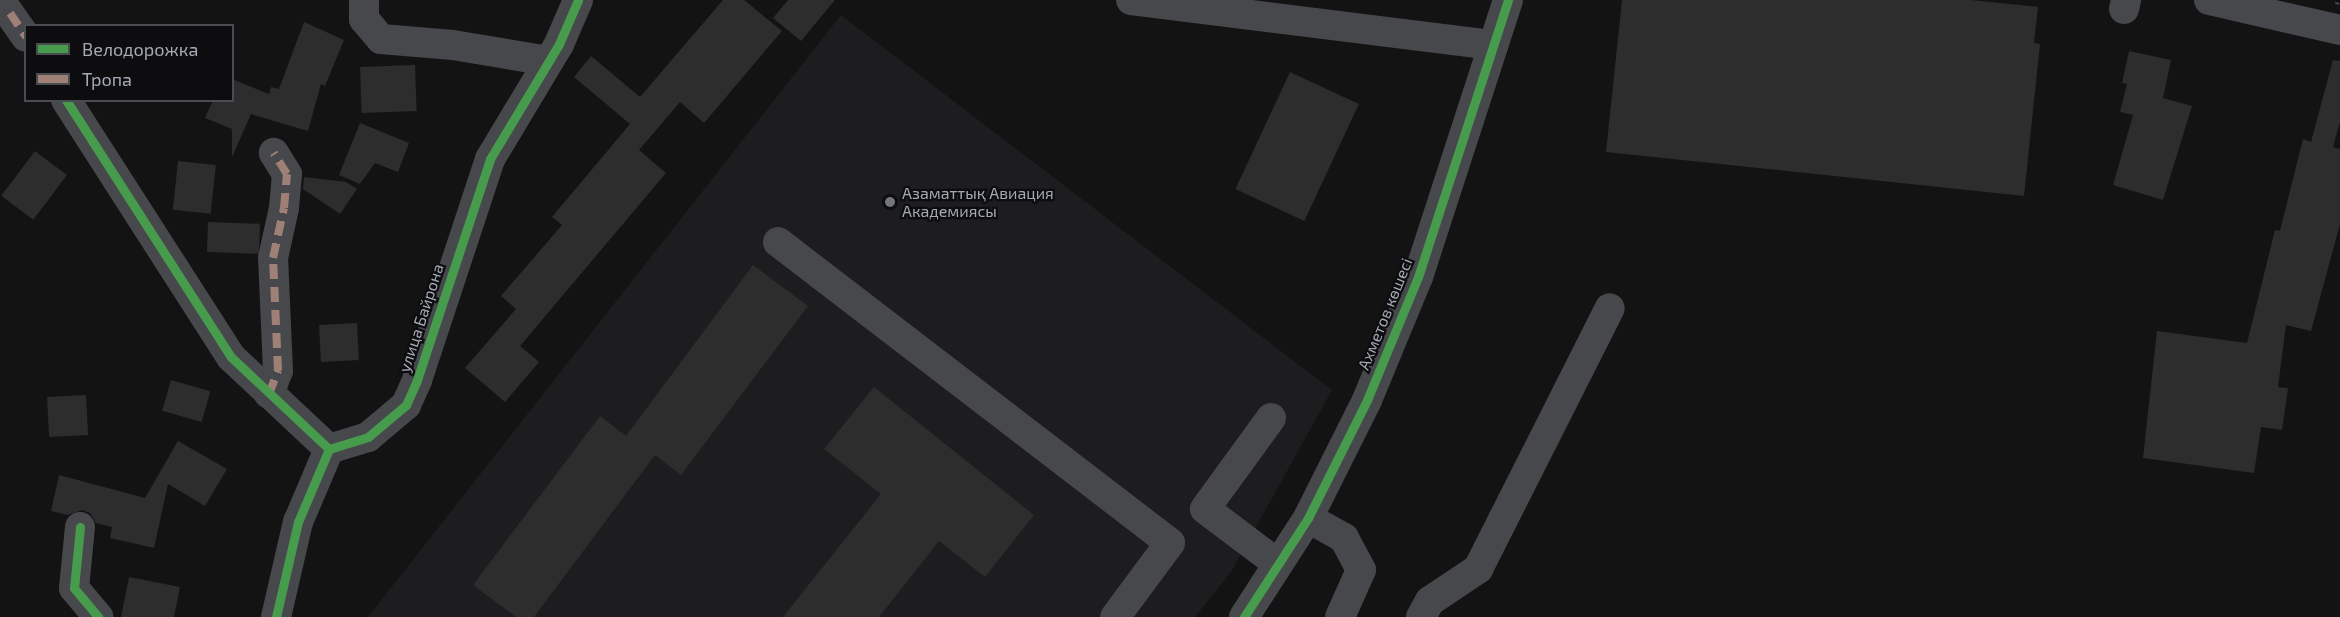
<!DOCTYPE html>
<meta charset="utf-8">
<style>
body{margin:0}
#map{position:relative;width:2340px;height:617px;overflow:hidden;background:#131313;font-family:"Exo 2",sans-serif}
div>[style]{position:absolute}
.built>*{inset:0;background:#1d1d1f}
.building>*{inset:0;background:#2d2d2e;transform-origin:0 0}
.minor>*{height:30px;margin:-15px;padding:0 15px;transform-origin:15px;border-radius:15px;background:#47484b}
.rail>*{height:7px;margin-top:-3.5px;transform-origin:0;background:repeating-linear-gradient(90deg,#0d0d0f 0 14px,#484a4c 0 28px);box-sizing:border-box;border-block:2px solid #484a4c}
.quiet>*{height:8px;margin-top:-4px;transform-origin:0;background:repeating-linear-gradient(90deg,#9e8076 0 15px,transparent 0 23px)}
.cycleway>*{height:9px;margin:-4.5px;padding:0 4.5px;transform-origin:4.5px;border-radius:4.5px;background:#469c4c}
.dots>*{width:16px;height:16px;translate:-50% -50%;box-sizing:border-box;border:3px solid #0d0d0f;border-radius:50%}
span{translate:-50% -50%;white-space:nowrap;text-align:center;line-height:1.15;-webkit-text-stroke:4.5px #0d0d0f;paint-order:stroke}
.poi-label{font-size:16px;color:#a4aab4}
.left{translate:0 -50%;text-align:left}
.street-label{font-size:16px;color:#a4aab4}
.legend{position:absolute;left:24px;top:24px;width:210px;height:78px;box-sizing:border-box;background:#0d0d0f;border:2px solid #494c51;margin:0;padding:8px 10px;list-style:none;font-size:18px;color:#a4aab4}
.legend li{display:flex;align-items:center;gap:12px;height:30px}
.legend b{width:30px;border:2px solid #494c51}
</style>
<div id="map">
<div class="built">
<div style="clip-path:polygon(841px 15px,1332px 390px,1231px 572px,1195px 617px,368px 617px)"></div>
</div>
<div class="building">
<div style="clip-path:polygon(723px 0,744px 0,782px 31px,704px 123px,680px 102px,639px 150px,666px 173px,520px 346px,539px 362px,505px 402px,465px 368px,516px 309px,501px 296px,562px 225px,552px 217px,630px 124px,574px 77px,591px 56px,640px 97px)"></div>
<div style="clip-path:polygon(788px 0,835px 0,801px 41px,773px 18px)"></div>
<div style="clip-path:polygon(1622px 0,1971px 0,2038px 7px,2034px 43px,2040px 44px,2024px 196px,1606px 152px)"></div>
<div style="clip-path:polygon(304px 22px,344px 40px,325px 86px,321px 84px,308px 131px,251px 114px,232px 157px,232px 129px,205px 118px,213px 100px,232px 100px,232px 79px,269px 94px,271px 87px,279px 89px)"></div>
<div style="clip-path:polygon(2129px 51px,2171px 60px,2163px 98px,2192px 106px,2163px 200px,2113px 185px,2133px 115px,2120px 112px,2127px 84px,2122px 83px)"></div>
<div style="clip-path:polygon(2333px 60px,2340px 61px,2340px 122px,2333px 147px,2340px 149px,2340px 224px,2311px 331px,2286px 325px,2278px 387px,2288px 388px,2282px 430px,2261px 427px,2254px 473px,2143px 458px,2157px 331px,2247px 343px,2275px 230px,2280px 231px,2303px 139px,2311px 142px)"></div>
<div style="left:415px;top:65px;width:46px;height:55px;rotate:88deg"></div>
<div style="left:1290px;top:72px;width:76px;height:129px;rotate:25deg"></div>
<div style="clip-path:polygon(360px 123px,409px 143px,398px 172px,375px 163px,360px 184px,339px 175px)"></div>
<div style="left:35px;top:151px;width:40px;height:56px;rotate:37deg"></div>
<div style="left:178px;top:161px;width:38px;height:49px;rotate:6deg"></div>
<div style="clip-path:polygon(304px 177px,346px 182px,357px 189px,340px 214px,303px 189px)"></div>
<div style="left:208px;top:222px;width:52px;height:30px;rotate:2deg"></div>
<div style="clip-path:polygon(753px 265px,808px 306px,681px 475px,655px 455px,534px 617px,516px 617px,473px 585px,600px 416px,626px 436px)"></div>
<div style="left:357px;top:323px;width:37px;height:38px;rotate:87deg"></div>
<div style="left:171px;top:380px;width:41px;height:32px;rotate:16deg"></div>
<div style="clip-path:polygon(874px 387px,1034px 515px,985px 577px,939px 541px,879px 617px,783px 617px,881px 494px,824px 449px)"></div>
<div style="left:86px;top:395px;width:40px;height:39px;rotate:87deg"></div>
<div style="clip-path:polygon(178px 441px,227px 469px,205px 506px,168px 484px,154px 548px,110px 538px,112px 527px,96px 523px,90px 513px,82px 510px,68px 515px,51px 511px,59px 475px,145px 498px)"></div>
<div style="clip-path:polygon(129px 577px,180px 587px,174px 617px,121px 617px)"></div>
</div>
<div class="minor">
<div style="left:0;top:0;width:45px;rotate:54.9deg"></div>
<div style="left:364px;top:0;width:19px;rotate:90deg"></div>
<div style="left:364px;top:19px;width:26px;rotate:50deg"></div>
<div style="left:381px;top:39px;width:72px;rotate:4.8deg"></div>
<div style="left:453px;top:45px;width:97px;rotate:9.5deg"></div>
<div style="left:1131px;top:0;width:365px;rotate:7.1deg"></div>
<div style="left:2209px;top:0;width:134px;rotate:12.9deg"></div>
<div style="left:2124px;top:9px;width:9px;rotate:-77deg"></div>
<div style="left:66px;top:100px;width:305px;rotate:57.3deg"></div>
<div style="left:231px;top:357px;width:134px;rotate:43.2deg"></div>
<div style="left:778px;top:242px;width:494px;rotate:37.5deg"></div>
<div style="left:1170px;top:543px;width:92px;rotate:126.6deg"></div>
<div style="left:269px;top:394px;width:25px;rotate:-69deg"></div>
<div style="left:278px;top:371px;width:113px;rotate:-92.5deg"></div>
<div style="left:273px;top:258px;width:51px;rotate:-77.6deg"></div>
<div style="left:284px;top:208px;width:34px;rotate:-85deg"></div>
<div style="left:287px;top:174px;width:25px;rotate:-122deg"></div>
<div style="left:1271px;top:418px;width:112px;rotate:126deg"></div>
<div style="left:1205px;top:509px;width:91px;rotate:37deg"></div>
<div style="left:1308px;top:518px;width:41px;rotate:29.1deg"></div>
<div style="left:1344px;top:538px;width:36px;rotate:62deg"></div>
<div style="left:1361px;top:570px;width:51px;rotate:114.1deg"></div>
<div style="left:80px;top:527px;width:61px;rotate:95.6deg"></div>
<div style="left:74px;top:588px;width:38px;rotate:50deg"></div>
<div style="left:276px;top:617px;width:98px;rotate:-77deg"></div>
<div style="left:298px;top:522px;width:79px;rotate:-67deg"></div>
<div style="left:329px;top:449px;width:41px;rotate:-17.1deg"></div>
<div style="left:368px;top:437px;width:50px;rotate:-40.1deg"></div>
<div style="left:406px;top:405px;width:27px;rotate:-66deg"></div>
<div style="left:417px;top:380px;width:233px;rotate:-71.7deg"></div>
<div style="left:490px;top:159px;width:134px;rotate:-59deg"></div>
<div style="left:559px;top:44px;width:48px;rotate:-66.6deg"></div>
<div style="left:1244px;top:617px;width:118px;rotate:-57.1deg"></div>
<div style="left:1308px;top:518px;width:132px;rotate:-63.4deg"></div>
<div style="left:1367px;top:400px;width:133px;rotate:-67.5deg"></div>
<div style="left:1418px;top:277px;width:291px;rotate:-72deg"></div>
<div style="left:1421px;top:617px;width:18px;rotate:-61deg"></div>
<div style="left:1430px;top:601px;width:58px;rotate:-33.7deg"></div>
<div style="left:1478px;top:569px;width:292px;rotate:-63.2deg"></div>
</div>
<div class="rail">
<div style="left:2336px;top:0;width:4px;rotate:14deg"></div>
</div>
<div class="quiet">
<div style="left:10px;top:13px;width:29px;rotate:56deg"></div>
<div style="left:269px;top:394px;width:25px;rotate:-69deg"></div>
<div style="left:278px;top:371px;width:113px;rotate:-92.5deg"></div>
<div style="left:273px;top:258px;width:51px;rotate:-77.6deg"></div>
<div style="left:284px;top:208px;width:34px;rotate:-85deg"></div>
<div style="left:287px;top:174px;width:25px;rotate:-122deg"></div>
</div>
<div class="cycleway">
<div style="left:66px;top:100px;width:305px;rotate:57.3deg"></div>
<div style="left:231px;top:357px;width:134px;rotate:43.2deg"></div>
<div style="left:80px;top:527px;width:61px;rotate:95.6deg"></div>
<div style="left:74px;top:588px;width:38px;rotate:50deg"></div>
<div style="left:276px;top:617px;width:98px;rotate:-77deg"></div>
<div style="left:298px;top:522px;width:79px;rotate:-67deg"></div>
<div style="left:329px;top:449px;width:41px;rotate:-17.1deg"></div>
<div style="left:368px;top:437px;width:50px;rotate:-40.1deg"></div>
<div style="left:406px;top:405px;width:27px;rotate:-66deg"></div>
<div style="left:417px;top:380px;width:233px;rotate:-71.7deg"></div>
<div style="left:490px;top:159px;width:134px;rotate:-59deg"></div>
<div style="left:559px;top:44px;width:48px;rotate:-66.6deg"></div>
<div style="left:1244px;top:617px;width:118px;rotate:-57.1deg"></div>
<div style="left:1308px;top:518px;width:132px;rotate:-63.4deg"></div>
<div style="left:1367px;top:400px;width:133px;rotate:-67.5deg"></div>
<div style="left:1418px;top:277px;width:291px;rotate:-72deg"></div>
</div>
<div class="dots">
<div style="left:890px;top:202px;background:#71757c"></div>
</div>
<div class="poi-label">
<span class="left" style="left:902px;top:202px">Азаматтық Авиация<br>Академиясы</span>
</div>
<div class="street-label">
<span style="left:1385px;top:314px;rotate:-68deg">Ахметов көшесі</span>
<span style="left:421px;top:318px;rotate:-72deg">улица Байрона</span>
</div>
<ul class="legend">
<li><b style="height:8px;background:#469c4c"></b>Велодорожка</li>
<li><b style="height:8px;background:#9e8076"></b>Тропа</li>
</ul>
</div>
